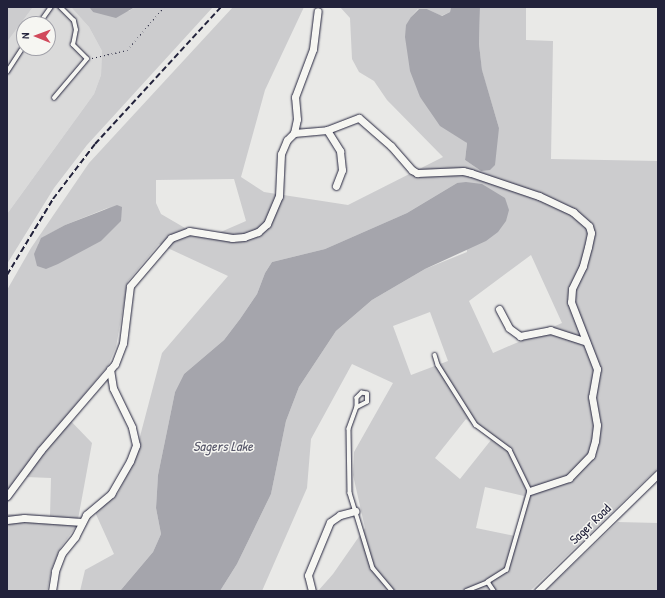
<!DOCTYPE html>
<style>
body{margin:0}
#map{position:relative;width:665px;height:598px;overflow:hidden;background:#e9e9e7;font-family:"Patrick Hand",sans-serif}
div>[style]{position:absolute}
.built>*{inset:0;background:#dadada}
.green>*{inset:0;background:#ccccce}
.water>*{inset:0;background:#a5a5ac}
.path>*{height:1px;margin-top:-0.5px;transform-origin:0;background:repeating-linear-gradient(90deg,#22223b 0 1px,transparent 0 4px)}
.roads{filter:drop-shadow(0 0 1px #22223b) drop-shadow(0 0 1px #22223b)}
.service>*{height:3.5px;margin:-1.75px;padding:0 1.75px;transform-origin:1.75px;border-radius:1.75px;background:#f6f6f2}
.minor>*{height:7px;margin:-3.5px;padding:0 3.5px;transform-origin:3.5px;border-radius:3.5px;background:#f6f6f2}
.rail>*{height:2px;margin-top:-1px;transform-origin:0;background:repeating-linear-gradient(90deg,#22223b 0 6px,transparent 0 9px)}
span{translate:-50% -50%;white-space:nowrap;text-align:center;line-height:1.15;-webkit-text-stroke:3px #f6f6f2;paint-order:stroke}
.street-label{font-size:13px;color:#22223b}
.water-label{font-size:14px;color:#565668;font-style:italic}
.frame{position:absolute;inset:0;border:8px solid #22223b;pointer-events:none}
.north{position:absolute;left:16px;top:16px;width:40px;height:40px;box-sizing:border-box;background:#f6f6f2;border:1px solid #a1a1a9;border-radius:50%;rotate:271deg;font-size:11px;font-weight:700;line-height:16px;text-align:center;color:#22223b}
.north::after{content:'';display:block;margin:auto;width:14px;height:18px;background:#d1495b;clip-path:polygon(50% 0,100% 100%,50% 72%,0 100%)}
</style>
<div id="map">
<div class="built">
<div style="clip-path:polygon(evenodd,33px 7px,71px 7px,89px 27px,102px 51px,101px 75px,94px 94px,7px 214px,7px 42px,33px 7px,24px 24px,48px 24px,48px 48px,24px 48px,24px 24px)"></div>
</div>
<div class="green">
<div style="clip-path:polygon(7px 7px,33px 7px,7px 42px)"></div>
<div style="clip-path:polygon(71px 7px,89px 7px,93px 12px,129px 11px,135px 7px,213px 7px,87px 145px,54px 188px,7px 264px,7px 214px,94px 94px,101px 75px,102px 51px,89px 27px)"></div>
<div style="clip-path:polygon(evenodd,233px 7px,304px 7px,265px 90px,241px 177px,264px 192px,348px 205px,443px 157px,387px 100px,374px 81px,359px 72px,352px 59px,350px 18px,340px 7px,451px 7px,450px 12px,441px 16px,427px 9px,418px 9px,411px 17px,420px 97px,467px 143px,465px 160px,481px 171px,499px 128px,482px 71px,479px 44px,480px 7px,526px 7px,526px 40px,553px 41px,551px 159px,658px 161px,658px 468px,530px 591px,318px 591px,333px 574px,365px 528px,353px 475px,354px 452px,393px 383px,352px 364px,311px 439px,307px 488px,262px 591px,220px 591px,237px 564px,271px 494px,286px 421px,299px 387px,336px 331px,372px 300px,425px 269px,467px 252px,457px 183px,407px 213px,325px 249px,272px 262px,265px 273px,257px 294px,240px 319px,224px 340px,184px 374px,175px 392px,158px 475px,156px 508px,161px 534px,153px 552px,120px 591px,80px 591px,85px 570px,114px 554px,95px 512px,118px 493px,133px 463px,162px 353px,228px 276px,159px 244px,128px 281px,116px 347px,108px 366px,66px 416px,92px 443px,77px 525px,61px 547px,52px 568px,47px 591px,7px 591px,7px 514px,50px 516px,51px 478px,26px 477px,7px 504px,7px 290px,31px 248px,89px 163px,233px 7px,234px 179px,246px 221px,216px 234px,185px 228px,161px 214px,156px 203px,156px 180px,234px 179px,233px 7px,110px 207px,38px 244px,42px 238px,65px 225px,110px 207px,233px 7px,531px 255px,562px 323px,493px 353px,469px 301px,531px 255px,233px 7px,430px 312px,448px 361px,411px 375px,393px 326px,430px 312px,233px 7px,466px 419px,491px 440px,460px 479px,435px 458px,466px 419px,233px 7px,485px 487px,524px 496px,515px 536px,476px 528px,485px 487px)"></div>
<div style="clip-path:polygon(618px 522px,658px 523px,658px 591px,545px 591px)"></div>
</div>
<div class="water">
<div style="clip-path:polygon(89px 7px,135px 7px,116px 18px,93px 12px)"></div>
<div style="clip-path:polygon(451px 7px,480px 7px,479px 44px,482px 70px,499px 128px,495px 165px,490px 170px,481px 171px,465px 160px,467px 143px,440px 126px,420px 97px,410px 71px,405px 37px,406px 25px,411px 17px,419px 9px,427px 9px,442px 16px,450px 12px)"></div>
<div style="clip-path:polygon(466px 182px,482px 184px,505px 198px,509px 210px,506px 221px,498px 232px,486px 241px,425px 269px,372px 300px,336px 331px,299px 387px,286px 421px,271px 494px,237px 564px,220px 591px,120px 591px,153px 552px,161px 534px,156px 508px,158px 475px,175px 392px,184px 374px,224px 340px,240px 319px,257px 294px,265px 273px,272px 262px,325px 249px,407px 213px,457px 183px)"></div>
<div style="clip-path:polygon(117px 205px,122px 207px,121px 221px,101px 241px,58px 264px,46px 269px,37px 266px,34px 254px,41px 238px,65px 225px)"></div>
</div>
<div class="path">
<div style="left:92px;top:58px;width:36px;rotate:-13deg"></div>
<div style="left:127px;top:50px;width:57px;rotate:-49.3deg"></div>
</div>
<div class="roads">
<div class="service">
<div style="left:39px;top:24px;width:21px;rotate:-55deg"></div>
<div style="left:7px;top:72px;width:31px;rotate:-57deg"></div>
<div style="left:54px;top:98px;width:51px;rotate:-49.8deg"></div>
<div style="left:87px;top:59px;width:20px;rotate:-135deg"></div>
<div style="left:73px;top:45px;width:15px;rotate:-79deg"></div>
<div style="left:76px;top:30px;width:9px;rotate:-103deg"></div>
<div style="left:74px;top:21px;width:20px;rotate:-135deg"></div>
<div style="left:435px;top:355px;width:10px;rotate:73deg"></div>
<div style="left:438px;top:365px;width:71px;rotate:57.7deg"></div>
<div style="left:476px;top:425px;width:42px;rotate:36.3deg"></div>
<div style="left:510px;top:450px;width:46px;rotate:64deg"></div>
<div style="left:530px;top:491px;width:82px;rotate:106.2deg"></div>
<div style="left:507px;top:570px;width:22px;rotate:148deg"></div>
<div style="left:488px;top:582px;width:11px;rotate:56deg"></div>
<div style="left:357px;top:407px;width:11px;rotate:-27deg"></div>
<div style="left:367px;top:402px;width:8px;rotate:-90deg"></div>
<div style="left:367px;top:394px;width:5px;rotate:-169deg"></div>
<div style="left:362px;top:393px;width:7px;rotate:135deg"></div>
<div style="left:357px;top:398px;width:9px;rotate:90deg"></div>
<div style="left:357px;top:407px;width:23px;rotate:110deg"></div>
<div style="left:349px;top:429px;width:64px;rotate:89.1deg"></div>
<div style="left:350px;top:493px;width:78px;rotate:73deg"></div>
<div style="left:373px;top:568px;width:30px;rotate:50deg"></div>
<div style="left:466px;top:591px;width:24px;rotate:-22deg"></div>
</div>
<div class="minor">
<div style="left:327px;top:130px;width:25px;rotate:58deg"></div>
<div style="left:340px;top:151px;width:19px;rotate:84deg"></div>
<div style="left:342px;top:170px;width:17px;rotate:111deg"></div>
<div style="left:294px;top:133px;width:33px;rotate:-5deg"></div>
<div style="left:327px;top:130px;width:34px;rotate:-21deg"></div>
<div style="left:359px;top:118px;width:43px;rotate:41.2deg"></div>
<div style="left:391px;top:146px;width:32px;rotate:49deg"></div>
<div style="left:412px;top:170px;width:6px;rotate:31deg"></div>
<div style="left:417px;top:173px;width:46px;rotate:-2.5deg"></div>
<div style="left:463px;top:171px;width:8px;rotate:14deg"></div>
<div style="left:471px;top:173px;width:72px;rotate:18.7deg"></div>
<div style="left:539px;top:196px;width:38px;rotate:25deg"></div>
<div style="left:573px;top:212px;width:21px;rotate:41deg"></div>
<div style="left:589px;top:226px;width:7px;rotate:74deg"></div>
<div style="left:591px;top:233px;width:14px;rotate:102deg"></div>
<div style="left:588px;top:247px;width:20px;rotate:105deg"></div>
<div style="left:583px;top:266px;width:25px;rotate:116deg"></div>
<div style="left:572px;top:289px;width:13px;rotate:94deg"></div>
<div style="left:571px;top:302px;width:72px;rotate:68.8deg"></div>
<div style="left:597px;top:369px;width:28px;rotate:100deg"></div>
<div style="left:592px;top:397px;width:28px;rotate:80deg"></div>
<div style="left:597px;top:425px;width:16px;rotate:97deg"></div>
<div style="left:595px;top:441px;width:15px;rotate:106deg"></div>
<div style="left:591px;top:455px;width:32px;rotate:134deg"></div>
<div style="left:569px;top:478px;width:41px;rotate:161.6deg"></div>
<div style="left:499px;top:309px;width:21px;rotate:62deg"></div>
<div style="left:509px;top:328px;width:14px;rotate:36deg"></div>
<div style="left:520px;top:336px;width:31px;rotate:-11deg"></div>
<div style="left:550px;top:330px;width:38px;rotate:18deg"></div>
<div style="left:7px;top:496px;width:57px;rotate:-53.5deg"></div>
<div style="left:41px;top:450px;width:113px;rotate:-49.3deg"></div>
<div style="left:115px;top:364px;width:22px;rotate:-69deg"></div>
<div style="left:123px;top:343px;width:57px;rotate:-83deg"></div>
<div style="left:130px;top:286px;width:63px;rotate:-49.5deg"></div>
<div style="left:171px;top:238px;width:19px;rotate:-21deg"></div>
<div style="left:189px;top:231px;width:44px;rotate:9.2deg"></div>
<div style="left:232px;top:238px;width:12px;rotate:-5deg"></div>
<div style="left:244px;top:237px;width:15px;rotate:-20deg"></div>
<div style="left:258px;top:232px;width:12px;rotate:-42deg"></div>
<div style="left:267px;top:224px;width:30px;rotate:-67deg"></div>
<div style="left:279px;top:196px;width:42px;rotate:-87.3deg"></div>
<div style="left:281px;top:154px;width:15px;rotate:-67deg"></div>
<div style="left:287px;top:140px;width:10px;rotate:-45deg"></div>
<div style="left:294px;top:133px;width:14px;rotate:-78deg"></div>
<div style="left:297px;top:119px;width:22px;rotate:-95deg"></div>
<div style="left:295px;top:97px;width:51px;rotate:-69.4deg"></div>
<div style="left:313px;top:49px;width:38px;rotate:-83deg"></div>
<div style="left:7px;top:520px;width:17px;rotate:-7deg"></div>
<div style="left:24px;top:518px;width:58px;rotate:3.9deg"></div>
<div style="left:52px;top:591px;width:20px;rotate:-81deg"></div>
<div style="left:55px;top:571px;width:19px;rotate:-69deg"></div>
<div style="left:62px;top:553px;width:21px;rotate:-51deg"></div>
<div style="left:75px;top:537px;width:25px;rotate:-63deg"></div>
<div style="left:86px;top:515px;width:33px;rotate:-40deg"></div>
<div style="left:111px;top:494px;width:38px;rotate:-60deg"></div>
<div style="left:130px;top:461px;width:17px;rotate:-69deg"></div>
<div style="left:136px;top:445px;width:18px;rotate:-103deg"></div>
<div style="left:132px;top:427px;width:43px;rotate:-116deg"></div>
<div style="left:113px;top:388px;width:19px;rotate:-99deg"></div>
<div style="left:312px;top:591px;width:16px;rotate:-104deg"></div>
<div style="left:308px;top:575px;width:57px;rotate:-67.5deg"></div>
<div style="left:330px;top:522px;width:12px;rotate:-35deg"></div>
<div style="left:340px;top:515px;width:16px;rotate:-15deg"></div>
<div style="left:538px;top:591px;width:168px;rotate:-44.3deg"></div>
</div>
</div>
<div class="rail">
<div style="left:7px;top:275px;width:89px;rotate:-58.8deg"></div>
<div style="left:53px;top:199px;width:69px;rotate:-52.6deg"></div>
<div style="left:95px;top:144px;width:186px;rotate:-47.4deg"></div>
</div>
<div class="street-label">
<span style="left:590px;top:524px;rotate:-44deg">Sager Road</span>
</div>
<div class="water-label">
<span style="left:223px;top:446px">Sagers Lake</span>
</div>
<div class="frame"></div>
<div class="north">N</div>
</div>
